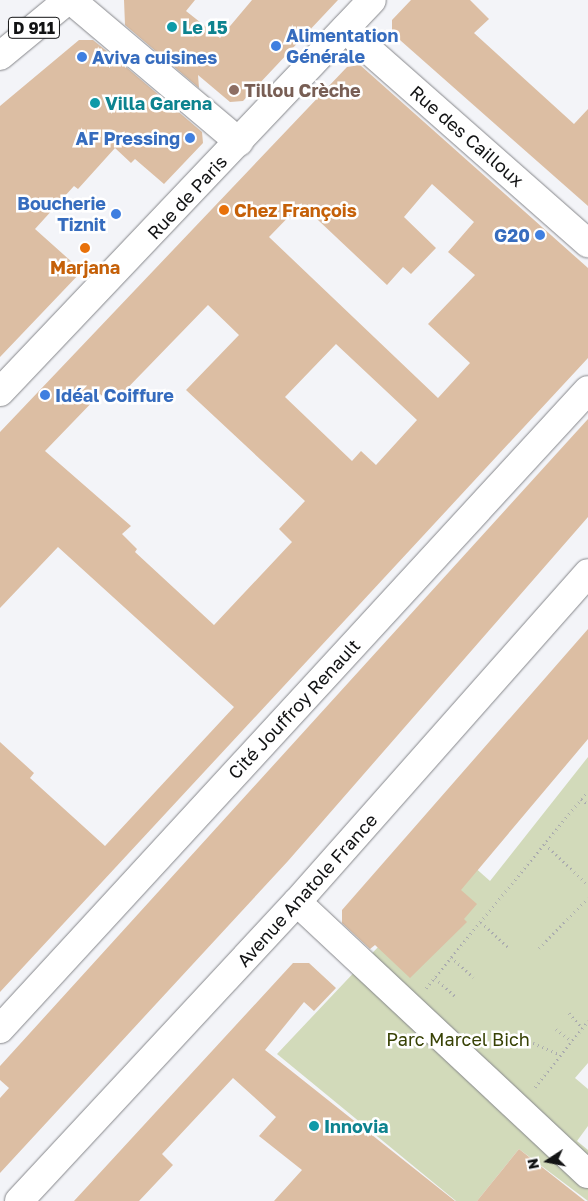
<!DOCTYPE html>
<meta charset="utf-8">
<style>
body{margin:0}
#map{position:relative;width:588px;height:1201px;overflow:hidden;background:#f3f4f8;font-family:"Golos Text",sans-serif}
div>[style]{position:absolute}
.green>*{inset:0;background:#d2daba}
.building>*{inset:0;background:#dcbea3}
.path>*{height:3px;margin-top:-1.5px;transform-origin:0;background:repeating-linear-gradient(90deg,#abacaf 0 1px,transparent 0 5px)}
.roads{filter:drop-shadow(0 0 1px #85868a) drop-shadow(0 0 1px #85868a)}
.minor>*{height:28px;margin:-14px;padding:0 14px;transform-origin:14px;border-radius:14px;background:#fff}
.major>*{height:28px;margin:-14px;padding:0 14px;transform-origin:14px;border-radius:14px;background:#fff}
.dots>*{width:14px;height:14px;translate:-50% -50%;box-sizing:border-box;border:2px solid #fff;border-radius:50%}
span{translate:-50% -50%;white-space:nowrap;text-align:center;line-height:1.15;-webkit-text-stroke:5px #fff;paint-order:stroke}
.shield-label span{padding:1px 4px;background:#fff;border:1px solid;border-radius:4px;-webkit-text-stroke-width:0}
.shield-label{font-size:16px;color:#121314;font-weight:700}
.culture-label{font-size:18px;color:#0d838f;font-weight:700}
.left{translate:0 -50%;text-align:left}
.shop-label{font-size:18px;color:#366cbe;font-weight:700}
.right{translate:-100% -50%;text-align:right}
.education-label{font-size:18px;color:#785e54;font-weight:700}
.street-label{font-size:18px;color:#121314}
.food-label{font-size:18px;color:#c56008;font-weight:700}
.park-label{font-size:18px;color:#384205}
.north{position:absolute;left:523px;top:1136px;width:50px;height:50px;-webkit-text-stroke:4px #fff;paint-order:stroke;rotate:259deg;font-size:14px;font-weight:700;line-height:20px;text-align:center;color:#121314}
.north::after{content:'';display:block;margin:auto;width:18px;height:22px;background:#121314;clip-path:polygon(50% 0,100% 100%,50% 72%,0 100%)}
</style>
<div id="map">
<div class="green">
<div style="clip-path:polygon(588px 757px,588px 1063px,575px 1078px,588px 1089px,588px 1126px,577px 1141px,588px 1150px,588px 1201px,519px 1149px,477px 1201px,456px 1201px,277px 1054px,463px 857px,490px 881px)"></div>
</div>
<div class="building">
<div style="clip-path:polygon(124px 0,195px 0,186px 11px,220px 38px,252px 0,338px 0,243px 101px,230px 102px,198px 75px,199px 88px,125px 25px)"></div>
<div style="clip-path:polygon(411px 0,470px 0,489px 19px,474px 33px,574px 124px,588px 109px,588px 206px,392px 33px,392px 20px)"></div>
<div style="clip-path:polygon(79px 40px,93px 40px,125px 66px,202px 132px,203px 143px,164px 184px,135px 159px,131px 163px,115px 148px,78px 189px,74px 186px,35px 229px,82px 271px,0 357px,0 106px)"></div>
<div style="clip-path:polygon(evenodd,360px 65px,588px 268px,588px 358px,0 992px,0 742px,34px 773px,30px 778px,105px 846px,234px 707px,58px 547px,0 608px,0 432px,347px 67px,360px 65px,432px 184px,474px 222px,448px 252px,475px 275px,428px 324px,470px 363px,438px 398px,269px 237px,301px 204px,387px 285px,403px 267px,411px 274px,436px 248px,404px 217px,432px 184px,360px 65px,208px 305px,239px 335px,186px 390px,305px 501px,279px 529px,292px 542px,214px 625px,135px 552px,137px 549px,122px 534px,131px 526px,45px 451px,100px 394px,112px 404px,208px 305px,360px 65px,336px 344px,417px 420px,376px 465px,361px 451px,352px 461px,285px 397px,336px 344px)"></div>
<div style="clip-path:polygon(588px 419px,588px 517px,288px 861px,0 1173px,0 1098px,9px 1088px,0 1080px,0 1066px)"></div>
<div style="clip-path:polygon(588px 629px,588px 739px,461px 890px,477px 904px,464px 919px,467px 922px,410px 978px,375px 945px,370px 949px,342px 923px,342px 910px)"></div>
<div style="clip-path:polygon(293px 963px,309px 963px,336px 988px,314px 1011px,304px 1002px,265px 1050px,455px 1201px,274px 1201px,302px 1170px,259px 1136px,276px 1117px,233px 1078px,162px 1154px,173px 1165px,139px 1201px,74px 1201px)"></div>
<div style="clip-path:polygon(519px 1149px,585px 1201px,477px 1201px)"></div>
</div>
<div class="path">
<div style="left:581px;top:799px;width:9px;rotate:36deg"></div>
<div style="left:545px;top:844px;width:59px;rotate:43.6deg"></div>
<div style="left:481px;top:922px;width:37px;rotate:43deg"></div>
<div style="left:539px;top:948px;width:70px;rotate:-45.6deg"></div>
<div style="left:451px;top:957px;width:30px;rotate:42deg"></div>
<div style="left:435px;top:978px;width:27px;rotate:42deg"></div>
<div style="left:426px;top:988px;width:255px;rotate:-50.6deg"></div>
<div style="left:569px;top:1013px;width:20px;rotate:49deg"></div>
<div style="left:556px;top:1029px;width:20px;rotate:37deg"></div>
<div style="left:533px;top:1043px;width:30px;rotate:23deg"></div>
<div style="left:535px;top:1087px;width:85px;rotate:-51.2deg"></div>
</div>
<div class="roads">
<div class="minor">
<div style="left:71px;top:0;width:220px;rotate:40.2deg"></div>
<div style="left:345px;top:29px;width:324px;rotate:41.4deg"></div>
<div style="left:0;top:392px;width:540px;rotate:-46.5deg"></div>
<div style="left:297px;top:902px;width:398px;rotate:43.1deg"></div>
<div style="left:0;top:1029px;width:868px;rotate:-47.38deg"></div>
<div style="left:19px;top:1201px;width:408px;rotate:-47.1deg"></div>
<div style="left:297px;top:902px;width:439px;rotate:-48.5deg"></div>
</div>
<div class="major">
<div style="left:0;top:56px;width:88px;rotate:-39.5deg"></div>
</div>
</div>
<div class="dots">
<div style="left:172px;top:27px;background:#0f9aa8"></div>
<div style="left:276px;top:46px;background:#3f7fe0"></div>
<div style="left:82px;top:57px;background:#3f7fe0"></div>
<div style="left:234px;top:90px;background:#8d6e63"></div>
<div style="left:95px;top:103px;background:#0f9aa8"></div>
<div style="left:190px;top:138px;background:#3f7fe0"></div>
<div style="left:224px;top:210px;background:#e8710a"></div>
<div style="left:116px;top:214px;background:#3f7fe0"></div>
<div style="left:540px;top:235px;background:#3f7fe0"></div>
<div style="left:85px;top:248px;background:#e8710a"></div>
<div style="left:45px;top:395px;background:#3f7fe0"></div>
<div style="left:314px;top:1126px;background:#0f9aa8"></div>
</div>
<div class="shield-label">
<span style="left:34px;top:28px">D 911</span>
</div>
<div class="culture-label">
<span class="left" style="left:182px;top:27px">Le 15</span>
<span class="left" style="left:105px;top:103px">Villa Garena</span>
<span class="left" style="left:324px;top:1126px">Innovia</span>
</div>
<div class="shop-label">
<span class="left" style="left:286px;top:46px">Alimentation<br>Générale</span>
<span class="left" style="left:92px;top:57px">Aviva cuisines</span>
<span class="right" style="left:180px;top:138px">AF Pressing</span>
<span class="right" style="left:106px;top:214px">Boucherie<br>Tiznit</span>
<span class="right" style="left:530px;top:235px">G20</span>
<span class="left" style="left:55px;top:395px">Idéal Coiffure</span>
</div>
<div class="education-label">
<span class="left" style="left:244px;top:90px">Tillou Crèche</span>
</div>
<div class="street-label">
<span style="left:467px;top:136px;rotate:41deg">Rue des Cailloux</span>
<span style="left:187px;top:197px;rotate:-47deg">Rue de Paris</span>
<span style="left:294px;top:709px;rotate:-47deg">Cité Jouffroy Renault</span>
<span style="left:307px;top:890px;rotate:-48deg">Avenue Anatole France</span>
</div>
<div class="food-label">
<span class="left" style="left:234px;top:210px">Chez François</span>
<span style="left:85px;top:267px">Marjana</span>
</div>
<div class="park-label">
<span style="left:458px;top:1039px">Parc Marcel Bich</span>
</div>
<div class="north">N</div>
</div>
